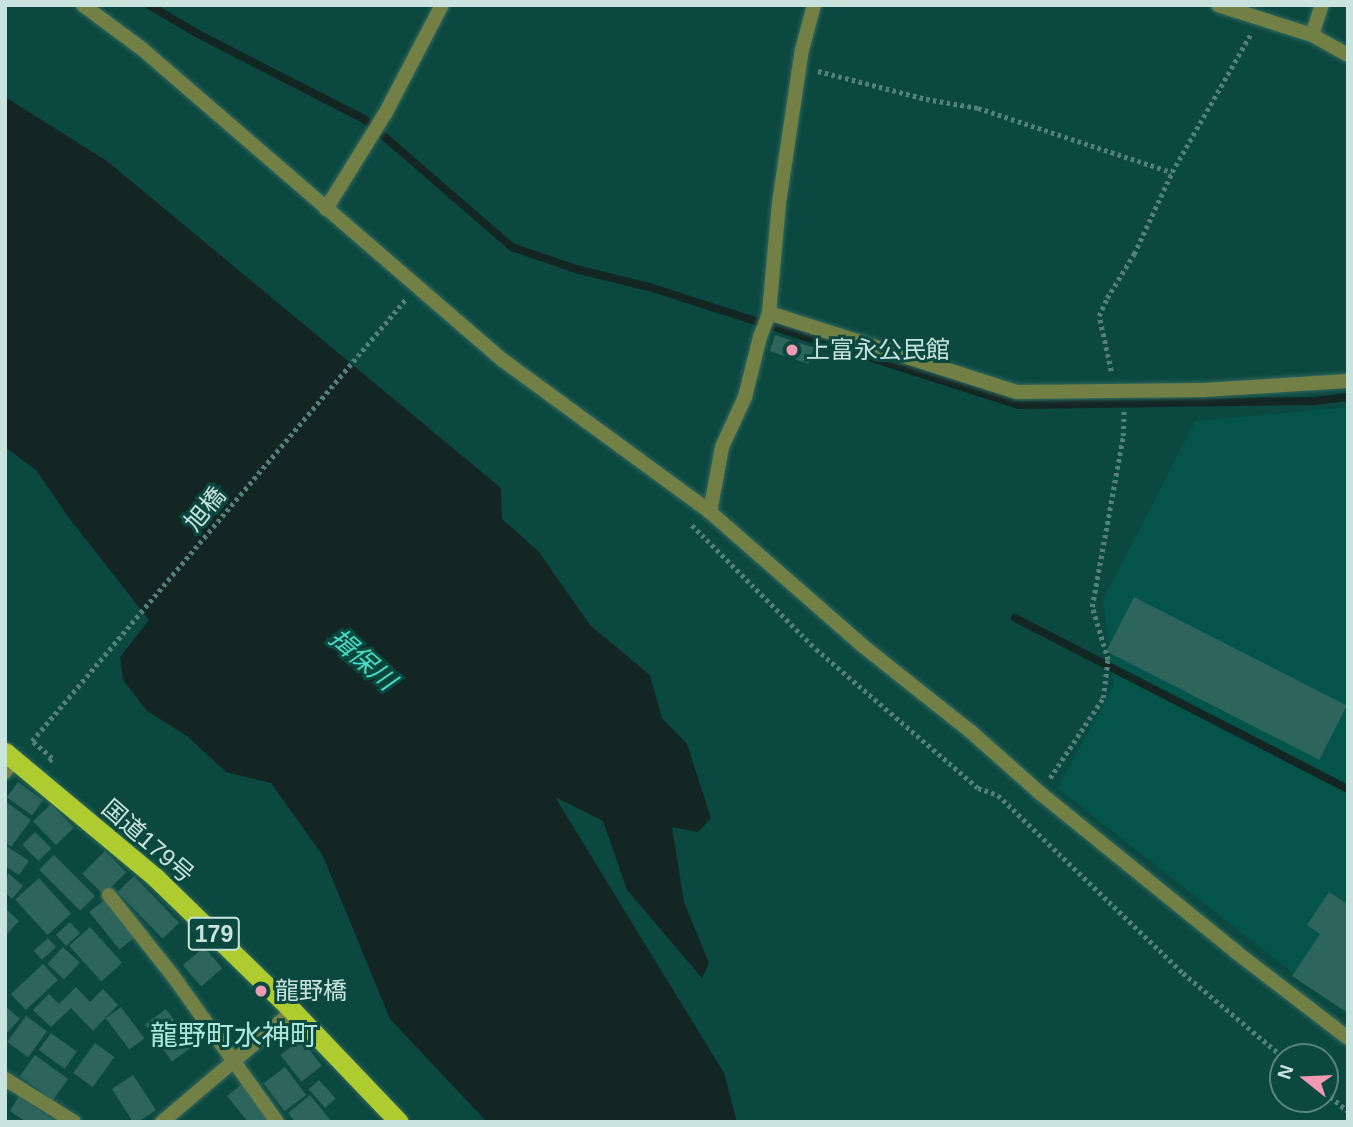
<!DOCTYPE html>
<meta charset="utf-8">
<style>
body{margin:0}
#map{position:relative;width:1353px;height:1127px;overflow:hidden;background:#0b483f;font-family:Helvetica,"Noto Sans JP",sans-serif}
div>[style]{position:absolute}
.built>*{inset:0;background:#045449}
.water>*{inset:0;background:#142623}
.stream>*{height:8px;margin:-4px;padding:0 4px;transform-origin:4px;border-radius:4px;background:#142623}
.building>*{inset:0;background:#2d645b;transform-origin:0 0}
.path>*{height:4.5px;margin-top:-2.25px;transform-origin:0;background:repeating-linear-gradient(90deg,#51817a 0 3.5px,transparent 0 7px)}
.roads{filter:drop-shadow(0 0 2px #31675f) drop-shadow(0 0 2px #31675f)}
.minor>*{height:14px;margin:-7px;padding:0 7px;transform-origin:7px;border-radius:7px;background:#728045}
.trunk>*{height:19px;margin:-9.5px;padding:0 9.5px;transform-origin:9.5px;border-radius:9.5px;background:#aecc30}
.dots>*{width:19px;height:19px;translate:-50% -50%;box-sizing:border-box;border:4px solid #0b483f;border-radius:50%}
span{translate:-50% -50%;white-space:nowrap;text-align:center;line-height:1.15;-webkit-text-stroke:6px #0b483f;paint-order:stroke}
.shield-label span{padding:2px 5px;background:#0b483f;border:2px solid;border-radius:5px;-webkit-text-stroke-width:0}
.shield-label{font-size:23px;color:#c9e4de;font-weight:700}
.poi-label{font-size:24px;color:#c9e4de}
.left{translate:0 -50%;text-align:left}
.street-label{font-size:24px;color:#c9e4de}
.water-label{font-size:26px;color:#4adbc4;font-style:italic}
.quarter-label{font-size:28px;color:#aee8dc}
.frame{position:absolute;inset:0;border:7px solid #c9e4de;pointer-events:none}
.north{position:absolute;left:1269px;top:1043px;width:70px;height:70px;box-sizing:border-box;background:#0b483f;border:2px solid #57867f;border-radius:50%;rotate:288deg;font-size:19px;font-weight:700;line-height:28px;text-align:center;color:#c9e4de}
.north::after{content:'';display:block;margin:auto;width:24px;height:32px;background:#f09ab4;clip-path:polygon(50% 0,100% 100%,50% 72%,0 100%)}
</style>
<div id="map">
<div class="built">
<div style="clip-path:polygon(1348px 407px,1348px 1016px,1057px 788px,1114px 685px,1103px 600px,1195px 421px)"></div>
</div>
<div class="water">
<div style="clip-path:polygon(5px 97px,107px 161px,501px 488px,502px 519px,539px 552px,590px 625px,650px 675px,662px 718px,687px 744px,711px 818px,698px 832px,672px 827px,684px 902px,709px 963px,702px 978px,627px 890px,603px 821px,555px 797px,724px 1073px,737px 1122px,487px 1122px,390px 1019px,323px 856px,271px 783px,226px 772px,187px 736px,147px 711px,123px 680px,120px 657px,149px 620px,69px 518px,36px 470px,5px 447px)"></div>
</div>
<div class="stream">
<div style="left:149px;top:5px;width:59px;rotate:30.5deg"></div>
<div style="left:200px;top:35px;width:184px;rotate:27.1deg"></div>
<div style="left:364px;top:119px;width:196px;rotate:40.9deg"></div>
<div style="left:512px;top:247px;width:68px;rotate:19deg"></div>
<div style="left:576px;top:269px;width:75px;rotate:13.9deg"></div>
<div style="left:649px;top:287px;width:388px;rotate:17.7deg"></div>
<div style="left:1019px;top:405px;width:295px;rotate:-0.8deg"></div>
<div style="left:1314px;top:401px;width:34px;rotate:-7deg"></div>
<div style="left:1015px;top:618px;width:374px;rotate:27.2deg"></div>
</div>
<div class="building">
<div style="left:775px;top:335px;width:41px;height:17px;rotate:18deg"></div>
<div style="left:1134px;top:597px;width:239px;height:61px;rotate:27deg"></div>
<div style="left:18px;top:782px;width:31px;height:19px;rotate:36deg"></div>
<div style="clip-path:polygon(5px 801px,31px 820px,11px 847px,5px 842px)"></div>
<div style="left:51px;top:804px;width:33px;height:25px;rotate:46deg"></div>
<div style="left:35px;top:832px;width:23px;height:18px;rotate:45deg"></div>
<div style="clip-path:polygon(5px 845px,29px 861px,19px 875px,5px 866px)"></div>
<div style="left:105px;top:851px;width:30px;height:32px;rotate:45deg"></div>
<div style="left:54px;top:855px;width:58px;height:21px;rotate:45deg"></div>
<div style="clip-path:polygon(8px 873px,23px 886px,12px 899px,5px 893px)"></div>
<div style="left:134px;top:876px;width:65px;height:23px;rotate:46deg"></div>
<div style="left:39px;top:878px;width:48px;height:32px;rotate:48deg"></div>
<div style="clip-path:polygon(1329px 892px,1348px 904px,1348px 1013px,1292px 976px,1320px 934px,1307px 925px)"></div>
<div style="left:108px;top:897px;width:48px;height:24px;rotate:51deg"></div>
<div style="clip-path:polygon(5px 908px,19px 921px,5px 936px)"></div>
<div style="left:70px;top:922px;width:15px;height:19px;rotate:48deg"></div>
<div style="left:90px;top:927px;width:48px;height:28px;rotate:48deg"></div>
<div style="left:48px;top:938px;width:12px;height:19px;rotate:48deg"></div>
<div style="left:63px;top:947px;width:23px;height:23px;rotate:43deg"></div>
<div style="left:204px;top:947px;width:28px;height:28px;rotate:49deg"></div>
<div style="left:43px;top:964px;width:22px;height:44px;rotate:47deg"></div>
<div style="clip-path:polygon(76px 987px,90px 1002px,103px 989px,118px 1005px,93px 1031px,71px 1008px,51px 1027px,33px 1010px,49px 994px,59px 1004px)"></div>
<div style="clip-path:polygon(5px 1006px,20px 1019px,5px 1035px)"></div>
<div style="left:121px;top:1007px;width:39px;height:19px;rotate:53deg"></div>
<div style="left:166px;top:1009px;width:46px;height:26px;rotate:54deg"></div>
<div style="left:26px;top:1016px;width:26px;height:32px;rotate:36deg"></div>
<div style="left:51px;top:1033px;width:32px;height:21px;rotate:36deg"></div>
<div style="left:301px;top:1039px;width:34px;height:26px;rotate:52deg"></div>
<div style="left:95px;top:1043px;width:24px;height:37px;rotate:36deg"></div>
<div style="left:35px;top:1055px;width:41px;height:26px;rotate:36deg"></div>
<div style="left:285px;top:1067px;width:35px;height:27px;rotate:53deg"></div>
<div style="clip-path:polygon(133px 1075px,156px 1110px,138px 1122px,133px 1122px,112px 1089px)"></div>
<div style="left:319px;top:1080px;width:25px;height:14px;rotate:48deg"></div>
<div style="clip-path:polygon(243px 1083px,273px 1122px,248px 1122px,227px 1096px)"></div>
<div style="clip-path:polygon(310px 1095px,332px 1122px,295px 1122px,288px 1113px)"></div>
<div style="clip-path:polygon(19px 1096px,42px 1112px,58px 1122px,26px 1122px,10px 1111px)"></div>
</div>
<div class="path">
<div style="left:818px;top:71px;width:112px;rotate:14.5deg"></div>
<div style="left:926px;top:99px;width:53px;rotate:9.8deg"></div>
<div style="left:978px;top:108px;width:204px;rotate:18.3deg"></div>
<div style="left:1111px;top:371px;width:56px;rotate:-102.3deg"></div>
<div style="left:1099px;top:316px;width:20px;rotate:-66deg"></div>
<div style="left:1107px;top:298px;width:52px;rotate:-58.5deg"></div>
<div style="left:1134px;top:254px;width:90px;rotate:-65.1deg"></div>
<div style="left:1172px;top:172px;width:158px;rotate:-60.3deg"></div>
<div style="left:692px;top:525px;width:175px;rotate:45deg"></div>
<div style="left:816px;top:649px;width:213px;rotate:40.6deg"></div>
<div style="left:978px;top:788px;width:21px;rotate:19deg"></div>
<div style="left:998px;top:795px;width:257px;rotate:43.9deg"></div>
<div style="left:1183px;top:973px;width:131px;rotate:40deg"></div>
<div style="left:49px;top:761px;width:4px;rotate:-45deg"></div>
<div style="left:52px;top:758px;width:26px;rotate:-140deg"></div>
<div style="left:32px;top:741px;width:578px;rotate:-49.78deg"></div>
<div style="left:1050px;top:778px;width:96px;rotate:-56.5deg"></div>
<div style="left:1103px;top:698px;width:38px;rotate:-83deg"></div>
<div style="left:1108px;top:660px;width:55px;rotate:-106.8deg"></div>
<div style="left:1092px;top:607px;width:174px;rotate:-79.7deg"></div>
<div style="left:1123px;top:436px;width:27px;rotate:-88deg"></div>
<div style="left:1325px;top:1092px;width:30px;rotate:40deg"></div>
</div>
<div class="roads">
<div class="minor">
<div style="left:83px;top:5px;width:72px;rotate:36.6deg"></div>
<div style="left:141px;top:48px;width:479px;rotate:40.8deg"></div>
<div style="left:504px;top:361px;width:255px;rotate:36.2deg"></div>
<div style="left:710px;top:512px;width:203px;rotate:41.2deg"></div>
<div style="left:863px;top:646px;width:137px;rotate:38.5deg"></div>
<div style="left:970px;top:731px;width:94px;rotate:41.5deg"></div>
<div style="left:1040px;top:793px;width:252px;rotate:39deg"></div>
<div style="left:1236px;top:952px;width:141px;rotate:37.5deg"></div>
<div style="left:1218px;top:5px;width:99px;rotate:17.7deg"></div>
<div style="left:1312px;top:35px;width:41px;rotate:29.1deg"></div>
<div style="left:1312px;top:35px;width:32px;rotate:-72deg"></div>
<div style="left:326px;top:209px;width:112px;rotate:-58.2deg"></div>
<div style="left:385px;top:114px;width:123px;rotate:-62.4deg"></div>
<div style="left:769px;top:313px;width:259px;rotate:17.7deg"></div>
<div style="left:1016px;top:392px;width:188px;rotate:-0.6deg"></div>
<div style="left:1204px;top:390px;width:144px;rotate:-3.6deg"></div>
<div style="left:710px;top:512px;width:66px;rotate:-79.5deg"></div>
<div style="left:722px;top:447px;width:55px;rotate:-65.3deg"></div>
<div style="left:745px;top:397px;width:62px;rotate:-76deg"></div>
<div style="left:760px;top:337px;width:26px;rotate:-69deg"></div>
<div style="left:769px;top:313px;width:110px;rotate:-84.8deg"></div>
<div style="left:779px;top:203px;width:155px;rotate:-81.5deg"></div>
<div style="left:802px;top:50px;width:47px;rotate:-75.1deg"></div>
<div style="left:5px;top:772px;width:16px;rotate:-52deg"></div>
<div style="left:109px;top:895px;width:103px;rotate:51.7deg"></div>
<div style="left:173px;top:976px;width:179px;rotate:54.5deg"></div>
<div style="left:5px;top:1079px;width:81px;rotate:31.9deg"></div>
<div style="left:162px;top:1122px;width:172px;rotate:-40.3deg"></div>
</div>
<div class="trunk">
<div style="left:5px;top:752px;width:197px;rotate:39.8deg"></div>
<div style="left:156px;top:878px;width:191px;rotate:44.2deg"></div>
<div style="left:293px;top:1011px;width:153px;rotate:46.3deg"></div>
</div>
</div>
<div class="dots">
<div style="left:792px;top:350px;background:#f09ab4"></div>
<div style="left:261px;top:991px;background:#f09ab4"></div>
</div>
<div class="shield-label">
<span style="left:214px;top:934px">179</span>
</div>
<div class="poi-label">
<span class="left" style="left:806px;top:350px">上富永公民館</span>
<span class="left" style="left:275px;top:991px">龍野橋</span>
</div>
<div class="street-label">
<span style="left:205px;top:509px;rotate:-50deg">旭橋</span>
<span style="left:148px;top:841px;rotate:41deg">国道179号</span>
</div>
<div class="water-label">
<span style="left:362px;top:660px;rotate:41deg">揖保川</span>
</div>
<div class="quarter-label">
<span style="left:234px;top:1036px">龍野町水神町</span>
</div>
<div class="frame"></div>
<div class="north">N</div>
</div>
